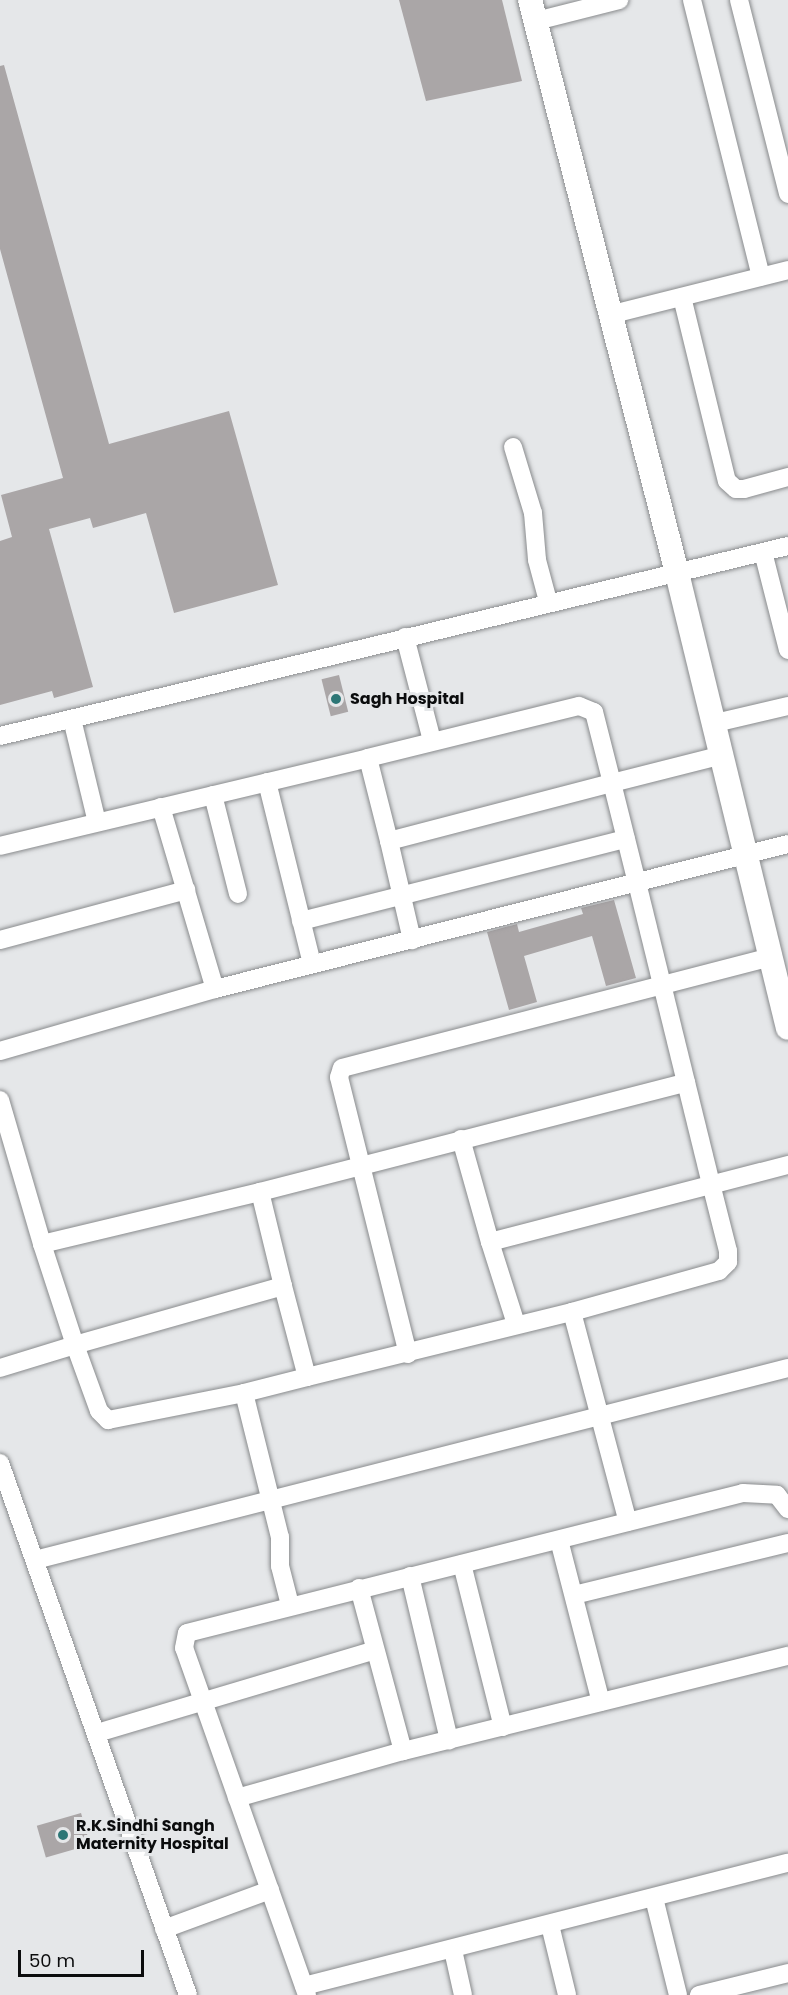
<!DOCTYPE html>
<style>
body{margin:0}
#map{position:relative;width:788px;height:1995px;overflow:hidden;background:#e5e7e9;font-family:Poppins,sans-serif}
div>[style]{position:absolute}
.building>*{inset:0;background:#aaa6a7;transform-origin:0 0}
.roads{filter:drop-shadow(0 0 2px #898b8d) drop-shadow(0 0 2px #898b8d)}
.street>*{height:18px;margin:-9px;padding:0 9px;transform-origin:9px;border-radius:9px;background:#fff}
.secondary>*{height:24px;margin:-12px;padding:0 12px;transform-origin:12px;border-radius:12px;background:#fff}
.dots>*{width:16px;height:16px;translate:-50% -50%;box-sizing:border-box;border:3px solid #e5e7e9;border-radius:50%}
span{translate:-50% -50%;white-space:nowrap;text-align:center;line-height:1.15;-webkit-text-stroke:6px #e5e7e9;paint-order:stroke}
.poi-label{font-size:16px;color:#0b0c0d;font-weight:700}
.left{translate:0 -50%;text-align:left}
.scale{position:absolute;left:18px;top:1950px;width:126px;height:27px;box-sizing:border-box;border:3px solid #0b0c0d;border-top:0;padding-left:8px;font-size:18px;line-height:21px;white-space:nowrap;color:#0b0c0d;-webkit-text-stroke:4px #e5e7e9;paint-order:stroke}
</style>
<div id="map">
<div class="building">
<div style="clip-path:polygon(399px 0,502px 0,522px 81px,426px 101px)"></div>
<div style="clip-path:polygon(4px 65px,109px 444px,229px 411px,278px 585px,174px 613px,146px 513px,93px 528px,90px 518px,49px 529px,93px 687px,54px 698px,52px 691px,0 705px,0 541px,12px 537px,1px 495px,63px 478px,0 249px,0 66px)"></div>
<div style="left:339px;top:675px;width:38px;height:18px;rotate:76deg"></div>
<div style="clip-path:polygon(614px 900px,636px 978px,606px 986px,592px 936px,524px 956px,537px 1002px,509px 1010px,487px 932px,517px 924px,519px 932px,583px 914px,581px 908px)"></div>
<div style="left:81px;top:1813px;width:33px;height:46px;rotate:74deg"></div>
</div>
<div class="roads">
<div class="street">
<div style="left:692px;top:0;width:285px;rotate:76deg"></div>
<div style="left:739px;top:0;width:200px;rotate:75.8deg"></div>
<div style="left:536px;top:21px;width:86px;rotate:-14.2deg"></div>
<div style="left:682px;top:297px;width:189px;rotate:76.3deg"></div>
<div style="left:727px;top:481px;width:12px;rotate:42deg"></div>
<div style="left:736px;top:489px;width:8px"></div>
<div style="left:744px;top:489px;width:46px;rotate:-15.3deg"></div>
<div style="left:609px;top:315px;width:185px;rotate:-14.1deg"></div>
<div style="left:513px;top:447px;width:69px;rotate:73.1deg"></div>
<div style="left:533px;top:513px;width:47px;rotate:85.1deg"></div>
<div style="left:537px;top:560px;width:42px;rotate:75deg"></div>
<div style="left:763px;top:552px;width:101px;rotate:75.7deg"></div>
<div style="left:405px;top:637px;width:107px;rotate:75.4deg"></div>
<div style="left:72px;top:719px;width:106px;rotate:76.4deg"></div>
<div style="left:711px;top:724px;width:79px;rotate:-13.2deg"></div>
<div style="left:0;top:736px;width:811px;rotate:-13.56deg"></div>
<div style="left:267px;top:782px;width:187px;rotate:76.1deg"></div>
<div style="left:213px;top:795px;width:102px;rotate:75.8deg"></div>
<div style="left:161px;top:807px;width:190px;rotate:73.5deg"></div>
<div style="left:389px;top:841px;width:102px;rotate:76.9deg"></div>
<div style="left:0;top:846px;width:378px;rotate:-13.4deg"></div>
<div style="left:301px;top:921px;width:335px;rotate:-14.2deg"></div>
<div style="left:0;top:940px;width:193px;rotate:-15deg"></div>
<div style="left:0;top:1051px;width:224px;rotate:-16.1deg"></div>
<div style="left:215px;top:989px;width:591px;rotate:-14.2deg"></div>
<div style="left:0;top:1100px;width:150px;rotate:73.7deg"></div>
<div style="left:42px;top:1244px;width:224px;rotate:-13.4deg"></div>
<div style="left:461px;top:1139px;width:107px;rotate:74.3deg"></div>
<div style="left:283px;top:1286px;width:97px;rotate:-103.7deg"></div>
<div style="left:260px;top:1192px;width:440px;rotate:-14.4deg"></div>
<div style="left:572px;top:1312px;width:217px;rotate:75.1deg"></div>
<div style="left:516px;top:1324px;width:86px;rotate:-107.6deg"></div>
<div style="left:490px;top:1242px;width:308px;rotate:-14.5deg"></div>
<div style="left:408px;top:1354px;width:285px;rotate:-104deg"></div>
<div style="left:339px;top:1077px;width:9px;rotate:-72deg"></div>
<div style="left:342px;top:1068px;width:442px;rotate:-14.5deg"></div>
<div style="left:0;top:1368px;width:78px;rotate:-17deg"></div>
<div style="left:75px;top:1345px;width:106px;rotate:-108.1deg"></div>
<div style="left:307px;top:1377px;width:273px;rotate:-13.8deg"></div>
<div style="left:572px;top:1312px;width:153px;rotate:-15.6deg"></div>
<div style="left:719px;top:1271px;width:13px;rotate:-45deg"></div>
<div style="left:728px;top:1262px;width:11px;rotate:-90deg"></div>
<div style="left:728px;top:1251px;width:69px;rotate:-104.2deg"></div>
<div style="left:711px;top:1184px;width:310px;rotate:-103.8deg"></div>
<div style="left:637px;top:883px;width:103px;rotate:-104deg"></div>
<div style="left:612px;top:783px;width:73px;rotate:-104.2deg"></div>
<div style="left:594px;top:712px;width:16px;rotate:-158deg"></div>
<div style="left:579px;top:706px;width:217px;rotate:166.2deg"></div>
<div style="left:368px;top:758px;width:86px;rotate:75.8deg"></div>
<div style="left:389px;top:841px;width:230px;rotate:-14.6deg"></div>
<div style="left:612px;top:783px;width:110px;rotate:-14.2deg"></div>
<div style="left:244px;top:1393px;width:65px;rotate:-14.3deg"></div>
<div style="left:307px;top:1377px;width:94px;rotate:-104.8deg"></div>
<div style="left:283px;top:1286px;width:216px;rotate:164.2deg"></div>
<div style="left:75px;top:1345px;width:70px;rotate:70deg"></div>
<div style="left:99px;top:1411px;width:13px;rotate:45deg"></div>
<div style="left:108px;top:1420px;width:139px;rotate:-11.2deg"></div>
<div style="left:244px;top:1393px;width:148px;rotate:76deg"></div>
<div style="left:280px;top:1537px;width:29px;rotate:90deg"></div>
<div style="left:280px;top:1566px;width:40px;rotate:75.6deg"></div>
<div style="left:0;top:1463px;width:564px;rotate:70.54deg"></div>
<div style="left:559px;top:1540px;width:167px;rotate:75.5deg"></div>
<div style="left:35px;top:1560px;width:777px;rotate:-14.3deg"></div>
<div style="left:462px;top:1564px;width:168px;rotate:75.9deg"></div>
<div style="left:410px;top:1576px;width:169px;rotate:76.6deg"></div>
<div style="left:359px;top:1588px;width:169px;rotate:74.9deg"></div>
<div style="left:574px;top:1595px;width:220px;rotate:-13.7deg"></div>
<div style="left:97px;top:1733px;width:290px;rotate:-16.6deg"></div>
<div style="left:237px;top:1798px;width:173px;rotate:-15.8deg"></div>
<div style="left:403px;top:1751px;width:397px;rotate:-13.9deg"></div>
<div style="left:654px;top:1898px;width:100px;rotate:76.1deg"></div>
<div style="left:550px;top:1925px;width:72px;rotate:76.3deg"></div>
<div style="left:164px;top:1929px;width:113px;rotate:-20.2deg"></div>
<div style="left:453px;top:1950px;width:46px;rotate:77.5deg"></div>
<div style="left:304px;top:1986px;width:499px;rotate:-14.3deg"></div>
<div style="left:307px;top:1995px;width:368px;rotate:-109.5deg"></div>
<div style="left:184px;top:1648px;width:15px;rotate:-79deg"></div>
<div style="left:187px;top:1633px;width:573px;rotate:-14.13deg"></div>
<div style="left:743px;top:1493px;width:34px;rotate:3deg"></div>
<div style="left:777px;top:1495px;width:18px;rotate:52deg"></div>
<div style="left:699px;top:1995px;width:92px;rotate:-13.9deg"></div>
</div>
<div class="secondary">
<div style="left:530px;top:0;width:592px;rotate:75.61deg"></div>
<div style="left:677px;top:573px;width:468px;rotate:76.3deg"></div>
</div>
</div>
<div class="dots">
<div style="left:336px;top:699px;background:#2c7676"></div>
<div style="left:63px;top:1835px;background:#2c7676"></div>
</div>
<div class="poi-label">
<span class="left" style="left:350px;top:699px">Sagh Hospital</span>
<span class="left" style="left:76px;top:1835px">R.K.Sindhi Sangh<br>Maternity Hospital</span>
</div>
<div class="scale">50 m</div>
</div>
